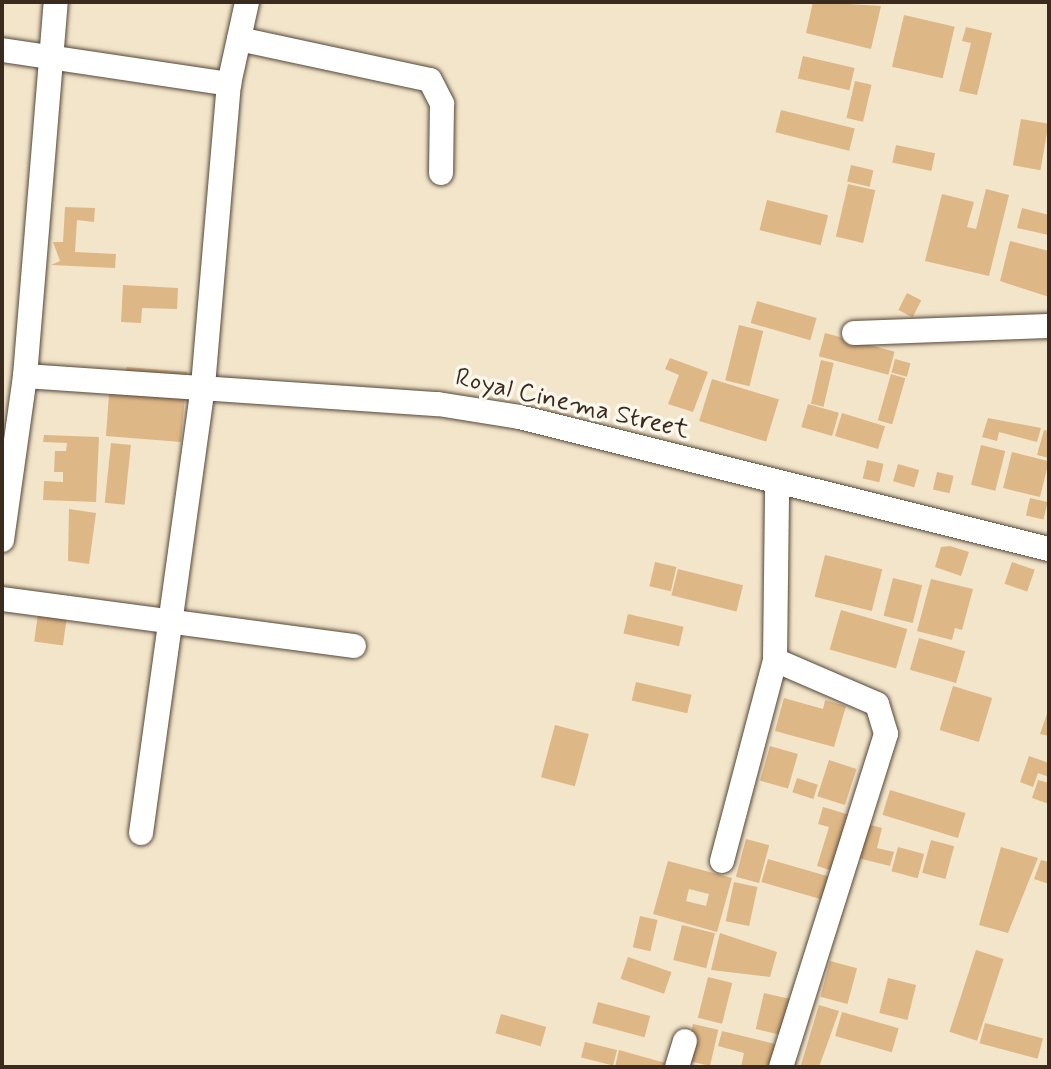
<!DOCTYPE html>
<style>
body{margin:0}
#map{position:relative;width:1051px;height:1069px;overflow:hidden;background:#f2e5ca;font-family:Mynerve,sans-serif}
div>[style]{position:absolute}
.building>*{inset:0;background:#deb786;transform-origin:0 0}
.roads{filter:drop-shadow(0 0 2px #564638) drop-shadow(0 0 2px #564638)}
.street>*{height:24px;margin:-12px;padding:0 12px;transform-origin:12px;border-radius:12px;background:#fff}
span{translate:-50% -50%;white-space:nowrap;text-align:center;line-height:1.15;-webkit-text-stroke:7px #fbf7ec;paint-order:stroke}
.street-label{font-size:26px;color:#3b2a1e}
.frame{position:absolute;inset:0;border:4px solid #3b2a1e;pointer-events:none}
</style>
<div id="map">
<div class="building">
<div style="clip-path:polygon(813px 2px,881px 6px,871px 49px,806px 33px)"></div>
<div style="left:904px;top:15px;width:52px;height:53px;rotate:13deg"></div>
<div style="clip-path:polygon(966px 27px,992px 33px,977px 95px,959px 91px,971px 43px,962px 41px)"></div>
<div style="left:803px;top:56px;width:53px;height:23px;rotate:13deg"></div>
<div style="left:855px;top:81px;width:17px;height:38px;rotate:13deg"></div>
<div style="left:781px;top:110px;width:76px;height:23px;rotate:14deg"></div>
<div style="left:1021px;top:119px;width:28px;height:47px;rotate:10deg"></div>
<div style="left:896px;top:145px;width:40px;height:18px;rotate:12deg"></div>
<div style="left:851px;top:165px;width:23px;height:17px;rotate:13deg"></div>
<div style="left:848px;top:184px;width:28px;height:54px;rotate:13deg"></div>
<div style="clip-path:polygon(986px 189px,1009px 195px,989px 276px,925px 261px,942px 194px,974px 202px,967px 227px,976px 229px)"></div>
<div style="left:767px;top:200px;width:63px;height:31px;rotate:14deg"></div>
<div style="clip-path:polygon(65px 207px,95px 208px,94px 222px,77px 220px,75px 252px,116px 254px,115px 268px,51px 265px,60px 261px,53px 242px,63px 242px)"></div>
<div style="clip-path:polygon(1022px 208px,1049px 215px,1049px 235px,1017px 228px)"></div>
<div style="clip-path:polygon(1010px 241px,1049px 251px,1049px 297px,1000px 281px)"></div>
<div style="clip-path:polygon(123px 285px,178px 288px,177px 309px,142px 308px,141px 323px,121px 322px)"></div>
<div style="left:907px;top:293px;width:16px;height:19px;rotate:27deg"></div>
<div style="left:757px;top:301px;width:62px;height:23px;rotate:16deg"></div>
<div style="left:739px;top:325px;width:25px;height:57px;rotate:14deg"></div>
<div style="left:825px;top:333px;width:72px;height:24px;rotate:15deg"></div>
<div style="clip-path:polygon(670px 358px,708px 372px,693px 412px,668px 404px,679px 375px,665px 369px)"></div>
<div style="left:895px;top:359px;width:16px;height:14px;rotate:15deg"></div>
<div style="left:821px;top:360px;width:13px;height:45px;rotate:13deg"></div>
<div style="clip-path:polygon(127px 367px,187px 372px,181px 442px,106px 436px,110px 380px,123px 378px)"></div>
<div style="left:891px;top:374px;width:15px;height:48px;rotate:16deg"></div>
<div style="left:712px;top:379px;width:70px;height:44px;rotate:17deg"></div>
<div style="left:808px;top:404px;width:32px;height:24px;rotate:16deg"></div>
<div style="left:842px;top:413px;width:45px;height:24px;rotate:17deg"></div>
<div style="clip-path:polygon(988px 418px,1041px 428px,1037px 442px,999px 432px,997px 441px,982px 437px)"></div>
<div style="clip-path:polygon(1044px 430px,1049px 431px,1049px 458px,1037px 455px)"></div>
<div style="clip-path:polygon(44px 435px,99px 437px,96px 502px,43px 500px,44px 481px,63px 482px,63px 472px,54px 472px,55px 451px,66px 451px,67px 443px,43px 442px)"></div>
<div style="left:111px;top:443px;width:20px;height:60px;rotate:6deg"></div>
<div style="left:981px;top:445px;width:25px;height:41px;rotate:14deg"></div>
<div style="left:1012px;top:452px;width:38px;height:37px;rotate:14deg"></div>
<div style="left:867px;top:460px;width:17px;height:19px;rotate:13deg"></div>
<div style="left:898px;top:464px;width:22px;height:18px;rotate:16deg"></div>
<div style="left:937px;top:472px;width:17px;height:18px;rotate:13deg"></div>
<div style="left:1030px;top:498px;width:18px;height:18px;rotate:13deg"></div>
<div style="clip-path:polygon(69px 509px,96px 513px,89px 564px,68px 561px)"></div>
<div style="clip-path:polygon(950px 546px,969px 552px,961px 576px,935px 567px,941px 547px)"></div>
<div style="left:825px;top:555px;width:59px;height:43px;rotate:14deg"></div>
<div style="left:655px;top:562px;width:22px;height:25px;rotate:13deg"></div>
<div style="left:1012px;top:562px;width:24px;height:23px;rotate:19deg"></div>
<div style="left:678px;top:569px;width:67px;height:27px;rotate:14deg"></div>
<div style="left:893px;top:578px;width:30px;height:39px;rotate:14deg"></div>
<div style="clip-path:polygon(931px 579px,973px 589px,962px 630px,955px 628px,952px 640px,917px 631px)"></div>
<div style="left:41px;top:593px;width:29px;height:49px;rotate:8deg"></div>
<div style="left:841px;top:610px;width:69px;height:41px;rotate:16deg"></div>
<div style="left:628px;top:614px;width:57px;height:20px;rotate:13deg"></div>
<div style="left:919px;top:638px;width:48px;height:33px;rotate:16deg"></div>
<div style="left:636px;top:682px;width:57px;height:19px;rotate:13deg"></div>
<div style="left:953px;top:686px;width:41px;height:46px;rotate:17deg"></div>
<div style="clip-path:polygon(784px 698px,823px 709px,825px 700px,846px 706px,834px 747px,775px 731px)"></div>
<div style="clip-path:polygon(1049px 708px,1049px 736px,1040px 734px)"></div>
<div style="left:555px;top:725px;width:35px;height:54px;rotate:15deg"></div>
<div style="left:770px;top:746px;width:29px;height:36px;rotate:16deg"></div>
<div style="clip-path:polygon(1029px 756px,1049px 763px,1049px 777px,1038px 773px,1033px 787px,1020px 782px)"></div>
<div style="left:829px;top:760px;width:29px;height:38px;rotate:18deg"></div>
<div style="left:797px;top:778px;width:22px;height:15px;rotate:18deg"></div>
<div style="clip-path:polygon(1038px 780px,1049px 783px,1049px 804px,1032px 798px)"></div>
<div style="left:890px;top:790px;width:79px;height:26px;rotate:17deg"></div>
<div style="clip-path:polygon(823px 807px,850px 815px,833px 871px,817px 866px,829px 827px,818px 824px)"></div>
<div style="clip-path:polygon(867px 824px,882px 828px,877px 848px,894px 852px,890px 866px,858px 858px)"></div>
<div style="left:746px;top:839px;width:24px;height:39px;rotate:15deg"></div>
<div style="left:931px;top:840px;width:24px;height:34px;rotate:15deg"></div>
<div style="left:898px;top:847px;width:27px;height:25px;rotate:15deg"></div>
<div style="clip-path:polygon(1001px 847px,1038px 858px,1008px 933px,979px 925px)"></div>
<div style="left:768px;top:859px;width:66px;height:24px;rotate:16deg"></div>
<div style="clip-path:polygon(1041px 860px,1049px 862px,1049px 884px,1034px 879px)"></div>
<div style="clip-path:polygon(evenodd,668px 861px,732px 878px,717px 932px,653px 914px,668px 861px,689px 889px,709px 894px,706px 906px,686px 901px,689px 889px)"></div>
<div style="left:734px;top:882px;width:24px;height:40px;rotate:12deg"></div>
<div style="left:640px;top:916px;width:18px;height:32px;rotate:13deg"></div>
<div style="left:682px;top:925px;width:34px;height:36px;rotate:14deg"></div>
<div style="clip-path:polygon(720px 933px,777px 952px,770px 977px,711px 970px)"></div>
<div style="left:976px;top:950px;width:29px;height:86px;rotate:18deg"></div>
<div style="left:628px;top:957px;width:46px;height:23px;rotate:19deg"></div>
<div style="left:830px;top:961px;width:28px;height:37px;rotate:15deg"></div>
<div style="left:708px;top:977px;width:25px;height:42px;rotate:14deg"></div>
<div style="left:888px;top:978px;width:29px;height:36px;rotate:14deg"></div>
<div style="left:764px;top:993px;width:27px;height:37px;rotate:13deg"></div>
<div style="left:598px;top:1002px;width:54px;height:22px;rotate:15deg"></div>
<div style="clip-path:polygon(819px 1005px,839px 1011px,819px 1067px,807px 1067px,801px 1065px)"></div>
<div style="left:842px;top:1012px;width:59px;height:25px;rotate:16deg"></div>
<div style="left:501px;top:1014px;width:47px;height:20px;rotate:16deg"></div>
<div style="left:985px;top:1023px;width:60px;height:21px;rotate:15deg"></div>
<div style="left:693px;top:1024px;width:26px;height:37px;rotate:13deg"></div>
<div style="clip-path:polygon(722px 1031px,779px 1045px,773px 1067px,741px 1067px,744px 1053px,718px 1046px)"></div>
<div style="left:585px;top:1042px;width:33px;height:16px;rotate:14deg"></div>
<div style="clip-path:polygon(619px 1050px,669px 1064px,668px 1067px,615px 1067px)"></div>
</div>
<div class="roads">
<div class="street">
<div style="left:239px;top:39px;width:195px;rotate:12.1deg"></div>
<div style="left:430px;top:80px;width:27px;rotate:63deg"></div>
<div style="left:442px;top:104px;width:69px;rotate:90.8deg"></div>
<div style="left:2px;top:50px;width:230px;rotate:8.5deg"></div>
<div style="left:854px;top:333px;width:195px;rotate:-2.1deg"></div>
<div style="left:25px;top:376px;width:414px;rotate:3.9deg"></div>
<div style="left:438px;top:404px;width:82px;rotate:9.1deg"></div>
<div style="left:519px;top:417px;width:546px;rotate:13.99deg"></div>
<div style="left:2px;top:540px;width:166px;rotate:-82deg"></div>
<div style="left:25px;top:376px;width:375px;rotate:-85.3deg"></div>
<div style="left:2px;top:599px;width:355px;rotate:7.6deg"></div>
<div style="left:775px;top:660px;width:111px;rotate:23.3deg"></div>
<div style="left:877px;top:704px;width:31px;rotate:73deg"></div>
<div style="left:886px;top:734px;width:349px;rotate:107.5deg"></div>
<div style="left:141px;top:833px;width:451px;rotate:-82.1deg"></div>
<div style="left:203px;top:386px;width:303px;rotate:-85.1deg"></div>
<div style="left:229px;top:84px;width:84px;rotate:-77.6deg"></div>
<div style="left:722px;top:861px;width:208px;rotate:-75.2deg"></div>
<div style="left:775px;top:660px;width:176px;rotate:-89.3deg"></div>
<div style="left:677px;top:1067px;width:27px;rotate:-73deg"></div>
</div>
</div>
<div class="street-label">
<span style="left:572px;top:405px;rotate:13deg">Royal Cinema Street</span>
</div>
<div class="frame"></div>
</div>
